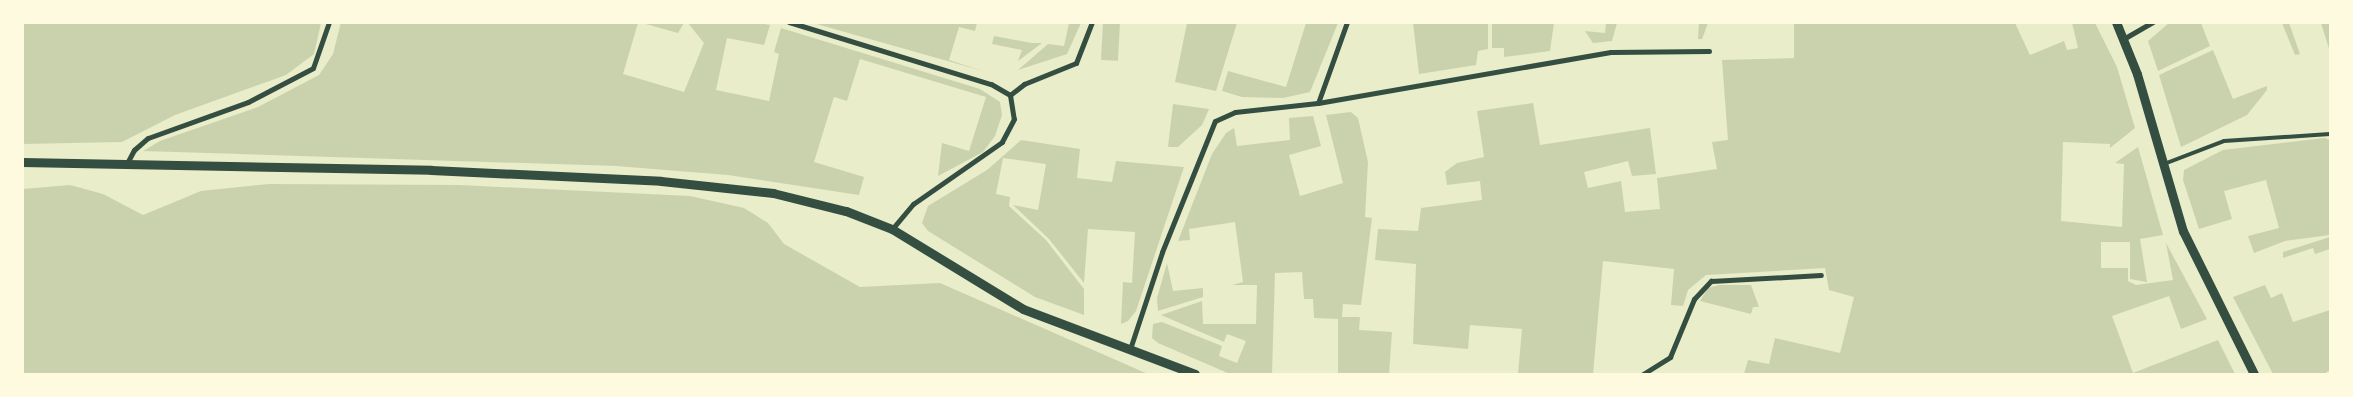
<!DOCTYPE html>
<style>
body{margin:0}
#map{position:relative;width:2353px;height:397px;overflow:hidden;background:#e9edc9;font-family:Montserrat,sans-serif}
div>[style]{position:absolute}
.green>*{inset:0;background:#cad2ad;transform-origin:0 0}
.service>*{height:4px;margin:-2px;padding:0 2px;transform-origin:2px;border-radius:2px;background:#344e41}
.minor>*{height:5px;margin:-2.5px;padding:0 2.5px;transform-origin:2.5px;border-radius:2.5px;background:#344e41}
.tertiary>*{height:9px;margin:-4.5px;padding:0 4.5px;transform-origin:4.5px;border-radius:4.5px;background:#344e41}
span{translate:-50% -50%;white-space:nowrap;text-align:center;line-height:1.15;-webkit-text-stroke:4.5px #fefae0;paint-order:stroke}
.frame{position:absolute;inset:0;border:24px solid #fefae0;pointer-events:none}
</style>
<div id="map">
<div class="green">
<div style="clip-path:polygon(261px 22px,321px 23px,314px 54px,286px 75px,175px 115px,122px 142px,23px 144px,23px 23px)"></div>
<div style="clip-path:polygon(341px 22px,638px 23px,623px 74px,684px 92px,704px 43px,688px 23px,760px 23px,770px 25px,764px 45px,727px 38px,716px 90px,769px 101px,779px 54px,774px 52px,781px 28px,980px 89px,1000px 102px,1002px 115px,995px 136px,983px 152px,938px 176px,942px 143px,969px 151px,986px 97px,860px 59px,847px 101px,834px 97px,814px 162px,864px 177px,859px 195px,728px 175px,616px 166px,143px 151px,160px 141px,258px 107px,319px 75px,333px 54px)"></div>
<div style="left:1103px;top:22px;width:17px;height:38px;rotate:3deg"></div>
<div style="clip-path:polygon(642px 23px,684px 23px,678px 33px)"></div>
<div style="clip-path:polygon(813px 23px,977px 23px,975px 31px,959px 27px,949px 60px,983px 71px)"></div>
<div style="clip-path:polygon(1069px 23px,1081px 23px,1067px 54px,1018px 70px,1048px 44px,1064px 46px)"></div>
<div style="clip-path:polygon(1187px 23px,1237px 23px,1216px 91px,1175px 82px)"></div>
<div style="clip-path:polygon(1306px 23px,1338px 23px,1310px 92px,1283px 98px,1242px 97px,1222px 91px,1228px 71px,1286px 87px)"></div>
<div style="clip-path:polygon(1413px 23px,1488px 23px,1488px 49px,1478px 51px,1476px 65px,1419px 74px)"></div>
<div style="clip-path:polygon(1492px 23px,1554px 23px,1550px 51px,1504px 57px,1504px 48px,1492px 48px)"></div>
<div style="clip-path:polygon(1606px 23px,1617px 23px,1612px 41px,1593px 43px,1585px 31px,1605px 33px)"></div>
<div style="clip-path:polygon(1699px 23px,1708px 23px,1702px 39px,1698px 39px)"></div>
<div style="clip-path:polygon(1794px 23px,2015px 23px,2030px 55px,2064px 41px,2067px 50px,2078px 48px,2072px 23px,2095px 23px,2117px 67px,2135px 128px,2110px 148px,2110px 144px,2063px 142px,2061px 221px,2122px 227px,2124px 164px,2115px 163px,2138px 147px,2163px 235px,2140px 239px,2147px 282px,2130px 279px,2130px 242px,2101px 242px,2101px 268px,2128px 268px,2128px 281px,2136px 285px,2173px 280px,2166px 243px,2207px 319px,2181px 329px,2169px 296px,2112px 316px,2133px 373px,2218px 340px,2235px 374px,1744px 374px,1748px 360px,1769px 364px,1775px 338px,1840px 353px,1854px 297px,1829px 290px,1825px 268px,1706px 275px,1688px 290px,1683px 306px,1671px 305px,1674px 269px,1603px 261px,1593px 374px,1518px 374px,1522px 329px,1470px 325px,1468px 349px,1413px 344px,1416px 264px,1375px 260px,1378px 229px,1418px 231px,1421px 208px,1482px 200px,1480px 181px,1447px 185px,1445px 172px,1457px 163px,1484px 157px,1477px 111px,1533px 103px,1540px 145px,1650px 128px,1656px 174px,1632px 176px,1628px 161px,1584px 172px,1588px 188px,1621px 181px,1625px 212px,1660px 209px,1657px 178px,1717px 169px,1712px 142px,1728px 140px,1722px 60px,1794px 58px)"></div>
<div style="clip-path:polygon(2169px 23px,2201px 23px,2210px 46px,2158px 71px,2148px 41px)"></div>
<div style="clip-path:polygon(2282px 23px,2289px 23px,2300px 54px,2295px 55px)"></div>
<div style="clip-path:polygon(2321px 23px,2330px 23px,2330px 52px)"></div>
<div style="clip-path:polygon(994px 36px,1032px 43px,1042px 43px,1018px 61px,1022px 50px,992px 44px)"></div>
<div style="clip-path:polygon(2213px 50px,2233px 99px,2267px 86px,2267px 90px,2247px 115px,2181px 147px,2159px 75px)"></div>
<div style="clip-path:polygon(1173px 104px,1209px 109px,1202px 125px,1178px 147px,1168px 147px)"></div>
<div style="clip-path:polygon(1351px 112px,1358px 118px,1368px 162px,1365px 217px,1372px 218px,1361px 305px,1343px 304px,1342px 317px,1360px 317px,1359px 330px,1392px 332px,1389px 374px,1338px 374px,1338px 319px,1314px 318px,1313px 299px,1304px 299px,1302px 272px,1275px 273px,1272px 374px,1230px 374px,1158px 343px,1152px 338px,1153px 324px,1162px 322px,1222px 346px,1219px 356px,1237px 363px,1246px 341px,1227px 334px,1224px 342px,1161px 315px,1202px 301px,1203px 324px,1256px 324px,1257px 285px,1232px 285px,1243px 282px,1235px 222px,1189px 229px,1190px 240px,1178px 241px,1212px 154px,1226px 133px,1234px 128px,1237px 146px,1290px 140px,1289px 118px,1313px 116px,1321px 146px,1289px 155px,1300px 196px,1343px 183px,1326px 115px)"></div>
<div style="clip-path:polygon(2324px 138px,2330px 140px,2330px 235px,2285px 241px,2254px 253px,2248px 236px,2279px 228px,2266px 180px,2224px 191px,2232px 219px,2199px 229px,2183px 180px,2184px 170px,2223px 150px)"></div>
<div style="clip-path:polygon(1021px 140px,1080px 149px,1077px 178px,1112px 182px,1116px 161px,1184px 167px,1136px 311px,1128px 321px,1121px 324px,1123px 282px,1132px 283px,1135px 232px,1088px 229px,1084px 283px,1049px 239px,1013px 205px,1038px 210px,1046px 164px,1003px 158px,996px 194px,1010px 197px,1009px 206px,1046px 240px,1084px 289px,1084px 315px,1035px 297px,928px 231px,922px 223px,928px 206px,987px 170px)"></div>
<div style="clip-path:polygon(269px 184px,459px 185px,690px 196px,744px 208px,768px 223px,784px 244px,860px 287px,940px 283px,1148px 374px,23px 374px,23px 189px,70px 185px,103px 194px,143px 215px,201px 191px)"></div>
<div style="clip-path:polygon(2330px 237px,2330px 249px,2315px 254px,2313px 248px,2283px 258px,2283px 252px)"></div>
<div style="clip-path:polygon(1167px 263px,1173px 291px,1203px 288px,1203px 297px,1158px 311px,1157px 298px)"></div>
<div style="clip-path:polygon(1719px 285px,1751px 285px,1759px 307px,1753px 307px,1751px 314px,1700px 301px,1708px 288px)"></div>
<div style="clip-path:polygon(2265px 285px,2271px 298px,2282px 293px,2293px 322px,2330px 310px,2330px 370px,2324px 374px,2273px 374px,2233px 297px)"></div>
</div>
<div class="service">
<div style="left:2164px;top:164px;width:64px;rotate:-21deg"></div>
<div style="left:2224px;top:141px;width:106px;rotate:-3.8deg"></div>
</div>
<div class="minor">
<div style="left:789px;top:22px;width:211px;rotate:17.1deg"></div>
<div style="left:991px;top:84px;width:22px;rotate:30deg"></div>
<div style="left:1010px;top:95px;width:24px;rotate:81deg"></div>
<div style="left:1014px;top:119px;width:26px;rotate:118deg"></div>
<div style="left:1002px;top:142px;width:108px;rotate:145.1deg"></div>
<div style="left:913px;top:204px;width:33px;rotate:130deg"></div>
<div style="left:2125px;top:38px;width:32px;rotate:-30deg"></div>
<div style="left:1010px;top:95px;width:18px;rotate:-38deg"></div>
<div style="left:1024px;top:84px;width:56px;rotate:-22deg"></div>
<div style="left:1076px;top:63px;width:44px;rotate:-68.7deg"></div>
<div style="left:1318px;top:103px;width:86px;rotate:-70.3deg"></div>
<div style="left:126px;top:165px;width:17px;rotate:-62deg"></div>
<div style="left:134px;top:150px;width:18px;rotate:-41deg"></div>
<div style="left:148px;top:138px;width:106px;rotate:-19.8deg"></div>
<div style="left:248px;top:102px;width:73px;rotate:-27.6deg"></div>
<div style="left:313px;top:68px;width:49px;rotate:-70.8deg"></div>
<div style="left:1131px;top:346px;width:99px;rotate:-71.7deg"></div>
<div style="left:1162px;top:252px;width:141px;rotate:-68deg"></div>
<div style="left:1215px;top:121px;width:22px;rotate:-24deg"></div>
<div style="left:1235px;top:112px;width:83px;rotate:-6.2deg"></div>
<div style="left:1318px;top:103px;width:297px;rotate:-9.9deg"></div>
<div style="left:1611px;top:52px;width:98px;rotate:-0.6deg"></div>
<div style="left:1643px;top:374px;width:32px;rotate:-32deg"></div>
<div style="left:1670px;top:357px;width:63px;rotate:-67.5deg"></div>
<div style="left:1694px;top:299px;width:25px;rotate:-47deg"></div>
<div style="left:1711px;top:281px;width:110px;rotate:-3.1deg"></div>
</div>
<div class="tertiary">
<div style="left:2116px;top:22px;width:56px;rotate:68deg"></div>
<div style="left:2137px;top:74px;width:164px;rotate:73.7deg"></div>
<div style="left:2183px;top:231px;width:160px;rotate:63.6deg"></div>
<div style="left:22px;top:162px;width:409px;rotate:1.1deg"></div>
<div style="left:431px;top:170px;width:230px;rotate:2.7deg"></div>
<div style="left:661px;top:181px;width:113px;rotate:6.1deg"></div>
<div style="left:773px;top:193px;width:75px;rotate:13.9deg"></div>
<div style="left:846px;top:211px;width:49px;rotate:21.4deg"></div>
<div style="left:892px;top:229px;width:153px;rotate:31.4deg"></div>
<div style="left:1023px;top:309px;width:184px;rotate:20.7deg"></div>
</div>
<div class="frame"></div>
</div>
